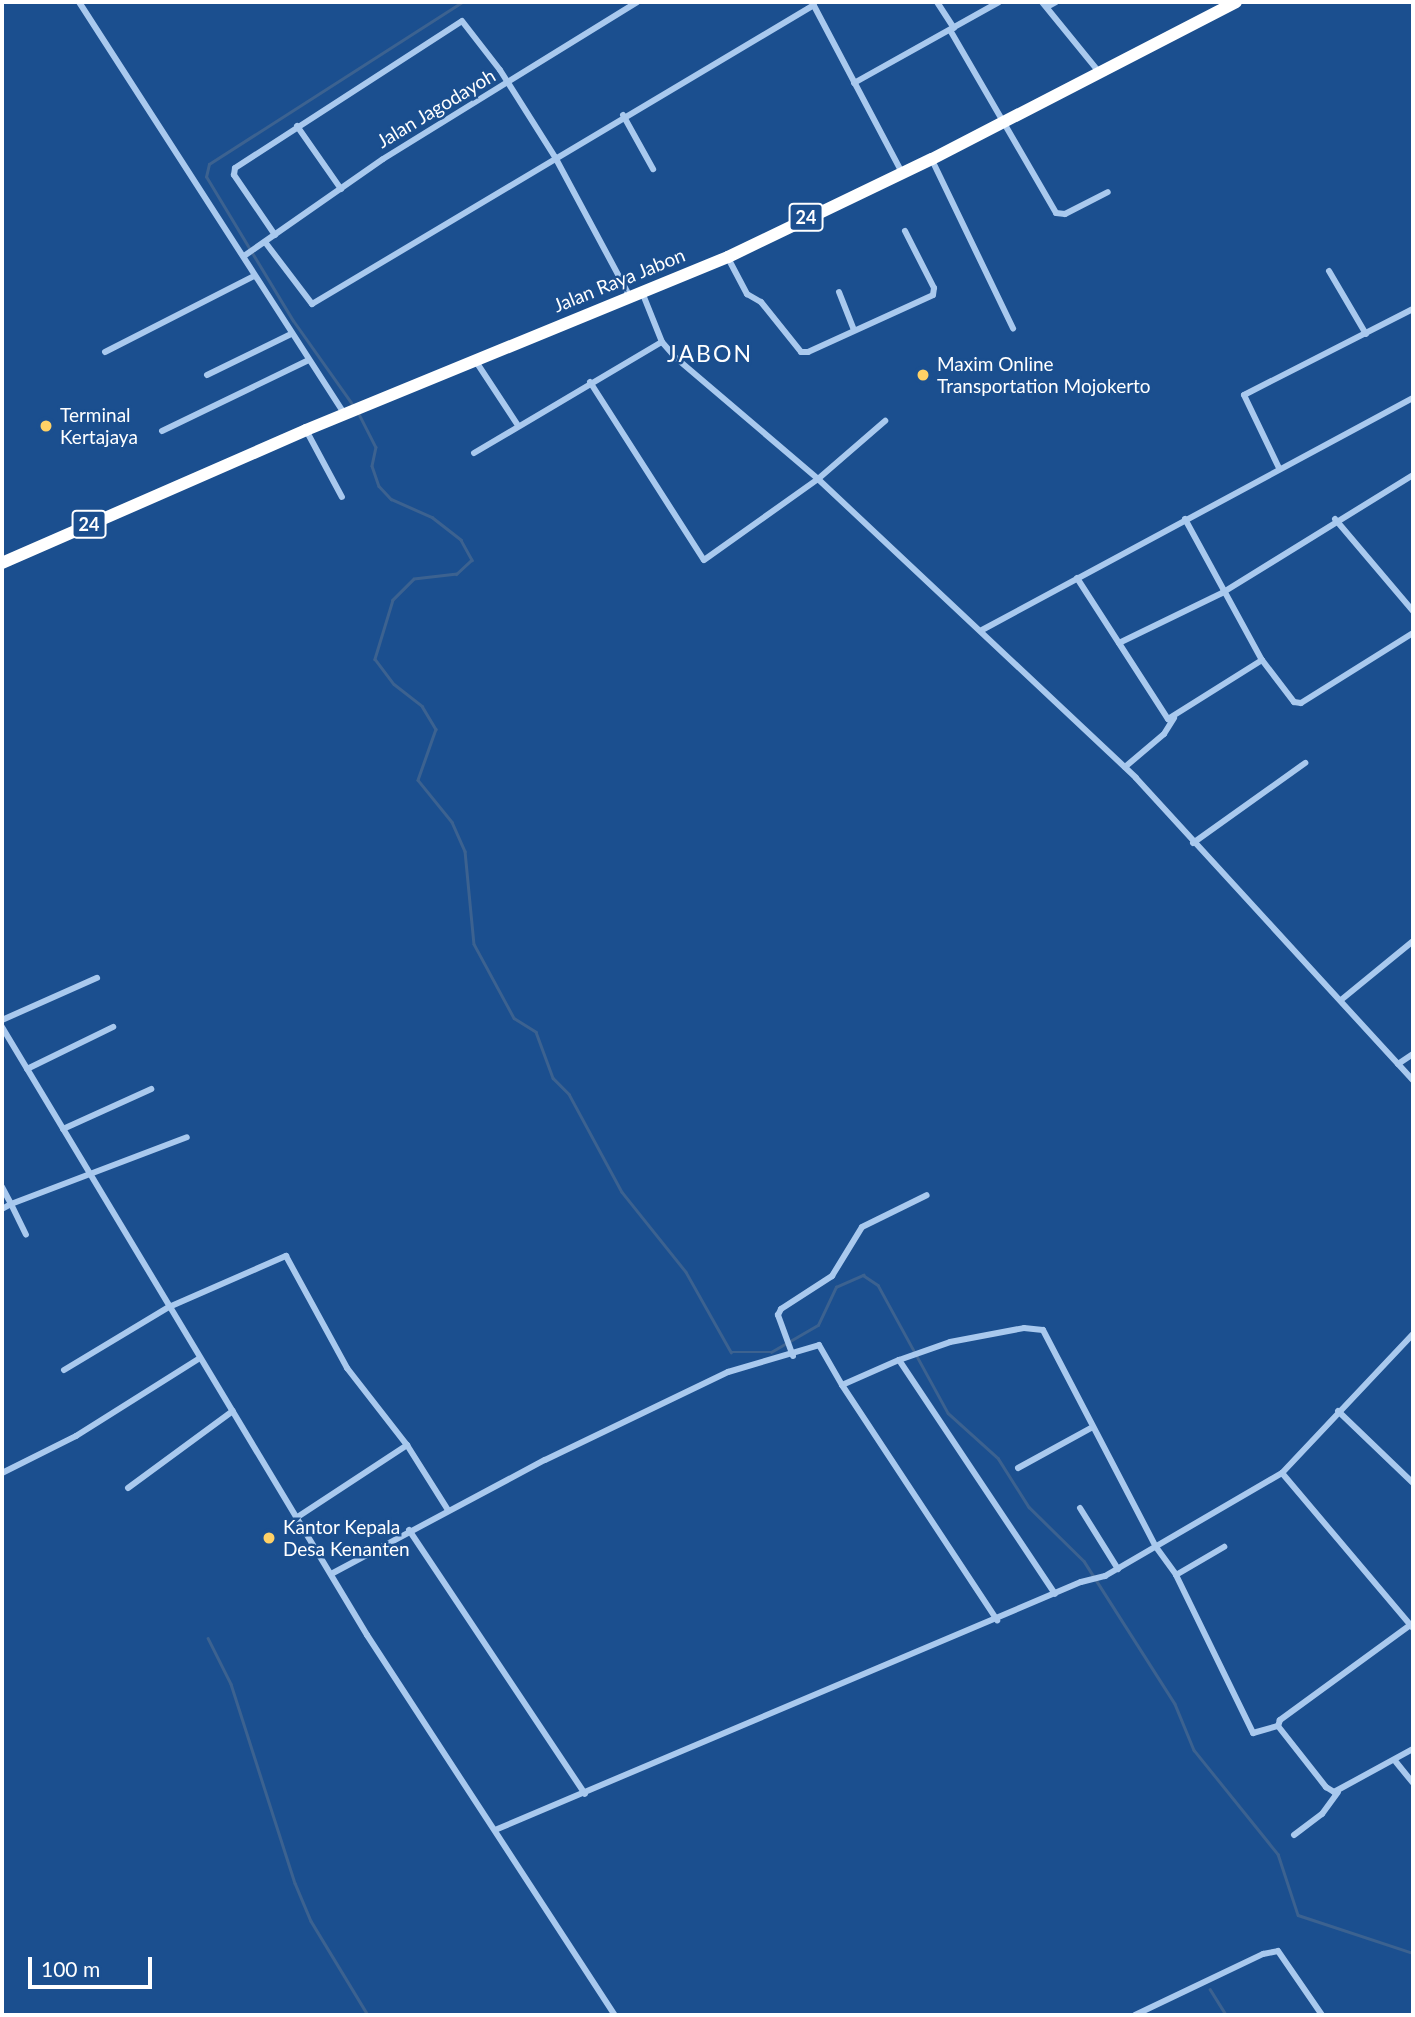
<!DOCTYPE html>
<style>
body{margin:0}
#map{position:relative;width:1415px;height:2017px;overflow:hidden;background:#1b4f8f;font-family:Lato,sans-serif}
div>[style]{position:absolute}
.stream>*{height:2.5px;margin:-1.25px;padding:0 1.25px;transform-origin:1.25px;border-radius:1.25px;background:#3c6290}
.street>*{height:6px;margin:-3px;padding:0 3px;transform-origin:3px;border-radius:3px;background:#a9c9ee}
.highway>*{height:12px;margin:-6px;padding:0 6px;transform-origin:6px;border-radius:6px;background:#fff}
.dots>*{width:19px;height:19px;translate:-50% -50%;box-sizing:border-box;border:4px solid #1b4f8f;border-radius:50%}
span{translate:-50% -50%;white-space:nowrap;text-align:center;line-height:1.15;-webkit-text-stroke:5px #1b4f8f;paint-order:stroke}
.shield-label span{padding:2px 5px;background:#1b4f8f;border:2px solid;border-radius:5px;-webkit-text-stroke-width:0}
.shield-label{font-size:18px;color:#fff;font-weight:700}
.street-label{font-size:19px;color:#fff}
.poi-label{font-size:19px;color:#fff}
.left{translate:0 -50%;text-align:left}
.quarter-label{font-size:23px;color:#fff;letter-spacing:2px}
.frame{position:absolute;inset:0;border:4px solid #fff;pointer-events:none}
.scale{position:absolute;left:28px;top:1957px;width:124px;height:32px;box-sizing:border-box;border:4px solid #fff;border-top:0;padding-left:9px;font-size:21px;line-height:24px;white-space:nowrap;color:#fff;-webkit-text-stroke:5px #1b4f8f;paint-order:stroke}
</style>
<div id="map">
<div class="stream">
<div style="left:354px;top:407px;width:105px;rotate:-125.3deg"></div>
<div style="left:293px;top:321px;width:168px;rotate:-121.1deg"></div>
<div style="left:206px;top:177px;width:13px;rotate:-77deg"></div>
<div style="left:209px;top:164px;width:300px;rotate:-32.6deg"></div>
<div style="left:358px;top:412px;width:39px;rotate:63deg"></div>
<div style="left:376px;top:447px;width:19px;rotate:102deg"></div>
<div style="left:372px;top:466px;width:21px;rotate:71deg"></div>
<div style="left:379px;top:486px;width:18px;rotate:47deg"></div>
<div style="left:391px;top:499px;width:45px;rotate:23.7deg"></div>
<div style="left:432px;top:517px;width:37px;rotate:38deg"></div>
<div style="left:461px;top:540px;width:23px;rotate:61deg"></div>
<div style="left:472px;top:560px;width:21px;rotate:137deg"></div>
<div style="left:457px;top:574px;width:43px;rotate:173.4deg"></div>
<div style="left:414px;top:579px;width:30px;rotate:135deg"></div>
<div style="left:393px;top:600px;width:62px;rotate:107deg"></div>
<div style="left:375px;top:659px;width:31px;rotate:53deg"></div>
<div style="left:394px;top:684px;width:36px;rotate:38deg"></div>
<div style="left:422px;top:706px;width:27px;rotate:59deg"></div>
<div style="left:436px;top:729px;width:54px;rotate:109.4deg"></div>
<div style="left:418px;top:780px;width:54px;rotate:51deg"></div>
<div style="left:452px;top:822px;width:32px;rotate:66deg"></div>
<div style="left:465px;top:851px;width:93px;rotate:84.5deg"></div>
<div style="left:474px;top:944px;width:84px;rotate:61.6deg"></div>
<div style="left:514px;top:1018px;width:26px;rotate:32deg"></div>
<div style="left:536px;top:1032px;width:49px;rotate:69.7deg"></div>
<div style="left:553px;top:1078px;width:23px;rotate:45deg"></div>
<div style="left:569px;top:1094px;width:111px;rotate:61.6deg"></div>
<div style="left:622px;top:1192px;width:102px;rotate:51.3deg"></div>
<div style="left:686px;top:1272px;width:92px;rotate:60.6deg"></div>
<div style="left:731px;top:1352px;width:40px"></div>
<div style="left:771px;top:1352px;width:54px;rotate:-29.9deg"></div>
<div style="left:818px;top:1325px;width:42px;rotate:-64.7deg"></div>
<div style="left:836px;top:1287px;width:30px;rotate:-24deg"></div>
<div style="left:863px;top:1275px;width:18px;rotate:34deg"></div>
<div style="left:878px;top:1285px;width:146px;rotate:61.3deg"></div>
<div style="left:948px;top:1413px;width:67px;rotate:42deg"></div>
<div style="left:998px;top:1458px;width:58px;rotate:57.7deg"></div>
<div style="left:1029px;top:1507px;width:77px;rotate:44.5deg"></div>
<div style="left:1084px;top:1561px;width:169px;rotate:57.5deg"></div>
<div style="left:1175px;top:1704px;width:50px;rotate:67.6deg"></div>
<div style="left:1194px;top:1750px;width:134px;rotate:51.1deg"></div>
<div style="left:1278px;top:1854px;width:64px;rotate:71.8deg"></div>
<div style="left:1298px;top:1915px;width:121px;rotate:18.3deg"></div>
<div style="left:208px;top:1638px;width:51px;rotate:63.4deg"></div>
<div style="left:231px;top:1684px;width:209px;rotate:72.2deg"></div>
<div style="left:295px;top:1883px;width:41px;rotate:67.2deg"></div>
<div style="left:311px;top:1921px;width:110px;rotate:58.8deg"></div>
<div style="left:1210px;top:1989px;width:31px;rotate:58deg"></div>
</div>
<div class="street">
<div style="left:79px;top:2px;width:490px;rotate:57.2deg"></div>
<div style="left:812px;top:2px;width:193px;rotate:62.2deg"></div>
<div style="left:937px;top:2px;width:31px;rotate:57deg"></div>
<div style="left:1042px;top:2px;width:92px;rotate:50.8deg"></div>
<div style="left:1047px;top:7px;width:10px;rotate:-29deg"></div>
<div style="left:950px;top:30px;width:211px;rotate:59.9deg"></div>
<div style="left:1056px;top:213px;width:9px;rotate:6deg"></div>
<div style="left:1065px;top:214px;width:48px;rotate:-27.1deg"></div>
<div style="left:854px;top:83px;width:166px;rotate:-29.2deg"></div>
<div style="left:623px;top:115px;width:62px;rotate:60.9deg"></div>
<div style="left:297px;top:126px;width:77px;rotate:55.1deg"></div>
<div style="left:932px;top:160px;width:187px;rotate:64.3deg"></div>
<div style="left:275px;top:235px;width:73px;rotate:-124.3deg"></div>
<div style="left:234px;top:175px;width:7px;rotate:-82deg"></div>
<div style="left:235px;top:168px;width:270px;rotate:-32.9deg"></div>
<div style="left:462px;top:21px;width:62px;rotate:52.2deg"></div>
<div style="left:500px;top:70px;width:103px;rotate:57.7deg"></div>
<div style="left:555px;top:157px;width:159px;rotate:61.8deg"></div>
<div style="left:265px;top:242px;width:78px;rotate:52.8deg"></div>
<div style="left:312px;top:304px;width:584px;rotate:-30.78deg"></div>
<div style="left:244px;top:256px;width:169px;rotate:-34.9deg"></div>
<div style="left:383px;top:159px;width:299px;rotate:-31.7deg"></div>
<div style="left:728px;top:258px;width:41px;rotate:62.2deg"></div>
<div style="left:747px;top:294px;width:16px;rotate:30deg"></div>
<div style="left:761px;top:302px;width:64px;rotate:51.3deg"></div>
<div style="left:801px;top:352px;width:7px"></div>
<div style="left:808px;top:352px;width:137px;rotate:-24.5deg"></div>
<div style="left:933px;top:295px;width:7px;rotate:-82deg"></div>
<div style="left:934px;top:288px;width:64px;rotate:-117deg"></div>
<div style="left:1329px;top:271px;width:73px;rotate:59.6deg"></div>
<div style="left:642px;top:292px;width:54px;rotate:68.2deg"></div>
<div style="left:662px;top:342px;width:21px;rotate:49deg"></div>
<div style="left:676px;top:358px;width:187px;rotate:40.4deg"></div>
<div style="left:818px;top:479px;width:436px;rotate:43.2deg"></div>
<div style="left:1136px;top:778px;width:410px;rotate:47.5deg"></div>
<div style="left:839px;top:292px;width:41px;rotate:68.5deg"></div>
<div style="left:105px;top:352px;width:167px;rotate:-27deg"></div>
<div style="left:475px;top:360px;width:77px;rotate:56.7deg"></div>
<div style="left:207px;top:375px;width:93px;rotate:-26deg"></div>
<div style="left:590px;top:382px;width:211px;rotate:57.4deg"></div>
<div style="left:704px;top:560px;width:140px;rotate:-35.4deg"></div>
<div style="left:818px;top:479px;width:89px;rotate:-40.9deg"></div>
<div style="left:306px;top:430px;width:76px;rotate:61.8deg"></div>
<div style="left:162px;top:431px;width:163px;rotate:-25.8deg"></div>
<div style="left:474px;top:453px;width:218px;rotate:-30.6deg"></div>
<div style="left:1279px;top:468px;width:81px;rotate:-115.6deg"></div>
<div style="left:1244px;top:395px;width:190px;rotate:-27deg"></div>
<div style="left:1185px;top:519px;width:161px;rotate:61.4deg"></div>
<div style="left:1262px;top:660px;width:53px;rotate:52.7deg"></div>
<div style="left:1294px;top:702px;width:7px;rotate:8deg"></div>
<div style="left:1301px;top:703px;width:132px;rotate:-32deg"></div>
<div style="left:1335px;top:519px;width:121px;rotate:49.7deg"></div>
<div style="left:1077px;top:578px;width:168px;rotate:57.2deg"></div>
<div style="left:1168px;top:719px;width:111px;rotate:-32.1deg"></div>
<div style="left:982px;top:630px;width:489px;rotate:-28.3deg"></div>
<div style="left:1119px;top:643px;width:114px;rotate:-25.9deg"></div>
<div style="left:1222px;top:593px;width:225px;rotate:-31.7deg"></div>
<div style="left:1125px;top:767px;width:51px;rotate:-40.2deg"></div>
<div style="left:1164px;top:734px;width:19px;rotate:-58deg"></div>
<div style="left:1193px;top:843px;width:138px;rotate:-35.5deg"></div>
<div style="left:1341px;top:1000px;width:93px;rotate:-39.3deg"></div>
<div style="left:2px;top:1020px;width:104px;rotate:-23.9deg"></div>
<div style="left:2px;top:1027px;width:709px;rotate:59.02deg"></div>
<div style="left:367px;top:1635px;width:454px;rotate:56.9deg"></div>
<div style="left:1398px;top:1064px;width:18px;rotate:-34deg"></div>
<div style="left:27px;top:1069px;width:96px;rotate:-26deg"></div>
<div style="left:63px;top:1129px;width:97px;rotate:-24.4deg"></div>
<div style="left:2px;top:1187px;width:19px;rotate:62deg"></div>
<div style="left:11px;top:1204px;width:188px;rotate:-20.8deg"></div>
<div style="left:2px;top:1209px;width:10px;rotate:-29deg"></div>
<div style="left:11px;top:1204px;width:34px;rotate:64deg"></div>
<div style="left:793px;top:1356px;width:44px;rotate:-110.1deg"></div>
<div style="left:778px;top:1315px;width:7px;rotate:-63deg"></div>
<div style="left:781px;top:1309px;width:61px;rotate:-32.9deg"></div>
<div style="left:832px;top:1276px;width:57px;rotate:-58.5deg"></div>
<div style="left:862px;top:1227px;width:72px;rotate:-26.2deg"></div>
<div style="left:899px;top:1360px;width:54px;rotate:-19.4deg"></div>
<div style="left:950px;top:1342px;width:75px;rotate:-10.7deg"></div>
<div style="left:1024px;top:1328px;width:19px;rotate:6deg"></div>
<div style="left:1043px;top:1330px;width:245px;rotate:62.5deg"></div>
<div style="left:1156px;top:1547px;width:34px;rotate:54deg"></div>
<div style="left:1176px;top:1575px;width:176px;rotate:64deg"></div>
<div style="left:1253px;top:1733px;width:26px;rotate:-16deg"></div>
<div style="left:64px;top:1370px;width:122px;rotate:-31deg"></div>
<div style="left:169px;top:1307px;width:128px;rotate:-23.6deg"></div>
<div style="left:286px;top:1256px;width:128px;rotate:61.4deg"></div>
<div style="left:347px;top:1368px;width:98px;rotate:52.1deg"></div>
<div style="left:407px;top:1445px;width:77px;rotate:57.8deg"></div>
<div style="left:842px;top:1385px;width:282px;rotate:56.6deg"></div>
<div style="left:1338px;top:1411px;width:104px;rotate:43.8deg"></div>
<div style="left:1018px;top:1468px;width:85px;rotate:-28.7deg"></div>
<div style="left:2px;top:1473px;width:83px;rotate:-26.6deg"></div>
<div style="left:76px;top:1436px;width:146px;rotate:-32.2deg"></div>
<div style="left:1282px;top:1473px;width:203px;rotate:49.8deg"></div>
<div style="left:128px;top:1488px;width:130px;rotate:-36.3deg"></div>
<div style="left:1080px;top:1508px;width:72px;rotate:58.1deg"></div>
<div style="left:296px;top:1518px;width:133px;rotate:-33.3deg"></div>
<div style="left:409px;top:1530px;width:317px;rotate:56.3deg"></div>
<div style="left:333px;top:1573px;width:240px;rotate:-28.1deg"></div>
<div style="left:545px;top:1460px;width:203px;rotate:-25.7deg"></div>
<div style="left:728px;top:1372px;width:95px;rotate:-16.5deg"></div>
<div style="left:819px;top:1345px;width:46px;rotate:60.1deg"></div>
<div style="left:842px;top:1385px;width:62px;rotate:-23.7deg"></div>
<div style="left:899px;top:1360px;width:281px;rotate:56.3deg"></div>
<div style="left:1176px;top:1575px;width:56px;rotate:-30.3deg"></div>
<div style="left:1413px;top:1623px;width:165px;rotate:143.9deg"></div>
<div style="left:1280px;top:1720px;width:6px;rotate:108deg"></div>
<div style="left:1278px;top:1726px;width:78px;rotate:51.8deg"></div>
<div style="left:1326px;top:1787px;width:9px;rotate:32deg"></div>
<div style="left:1334px;top:1792px;width:90px;rotate:-28.6deg"></div>
<div style="left:1396px;top:1762px;width:27px;rotate:51deg"></div>
<div style="left:495px;top:1830px;width:636px;rotate:-22.94deg"></div>
<div style="left:1081px;top:1582px;width:25px;rotate:-14deg"></div>
<div style="left:1105px;top:1576px;width:205px;rotate:-30.2deg"></div>
<div style="left:1282px;top:1473px;width:191px;rotate:-46.7deg"></div>
<div style="left:1294px;top:1835px;width:35px;rotate:-37deg"></div>
<div style="left:1322px;top:1814px;width:27px;rotate:-54deg"></div>
<div style="left:1135px;top:2015px;width:142px;rotate:-25.5deg"></div>
<div style="left:1263px;top:1954px;width:15px;rotate:-11deg"></div>
<div style="left:1278px;top:1951px;width:78px;rotate:55.5deg"></div>
</div>
<div class="highway">
<div style="left:2px;top:563px;width:332px;rotate:-23.6deg"></div>
<div style="left:306px;top:430px;width:456px;rotate:-22.3deg"></div>
<div style="left:728px;top:257px;width:226px;rotate:-25.7deg"></div>
<div style="left:932px;top:159px;width:342px;rotate:-27.3deg"></div>
</div>
<div class="dots">
<div style="left:923px;top:375px;background:#ffd166"></div>
<div style="left:46px;top:426px;background:#ffd166"></div>
<div style="left:269px;top:1538px;background:#ffd166"></div>
</div>
<div class="shield-label">
<span style="left:806px;top:217px">24</span>
<span style="left:89px;top:524px">24</span>
</div>
<div class="street-label">
<span style="left:436px;top:108px;rotate:-31deg">Jalan Jagodayoh</span>
<span style="left:619px;top:280px;rotate:-22deg">Jalan Raya Jabon</span>
</div>
<div class="poi-label">
<span class="left" style="left:937px;top:375px">Maxim Online<br>Transportation Mojokerto</span>
<span class="left" style="left:60px;top:426px">Terminal<br>Kertajaya</span>
<span class="left" style="left:283px;top:1538px">Kantor Kepala<br>Desa Kenanten</span>
</div>
<div class="quarter-label">
<span style="left:710px;top:353px">JABON</span>
</div>
<div class="frame"></div>
<div class="scale">100 m</div>
</div>
